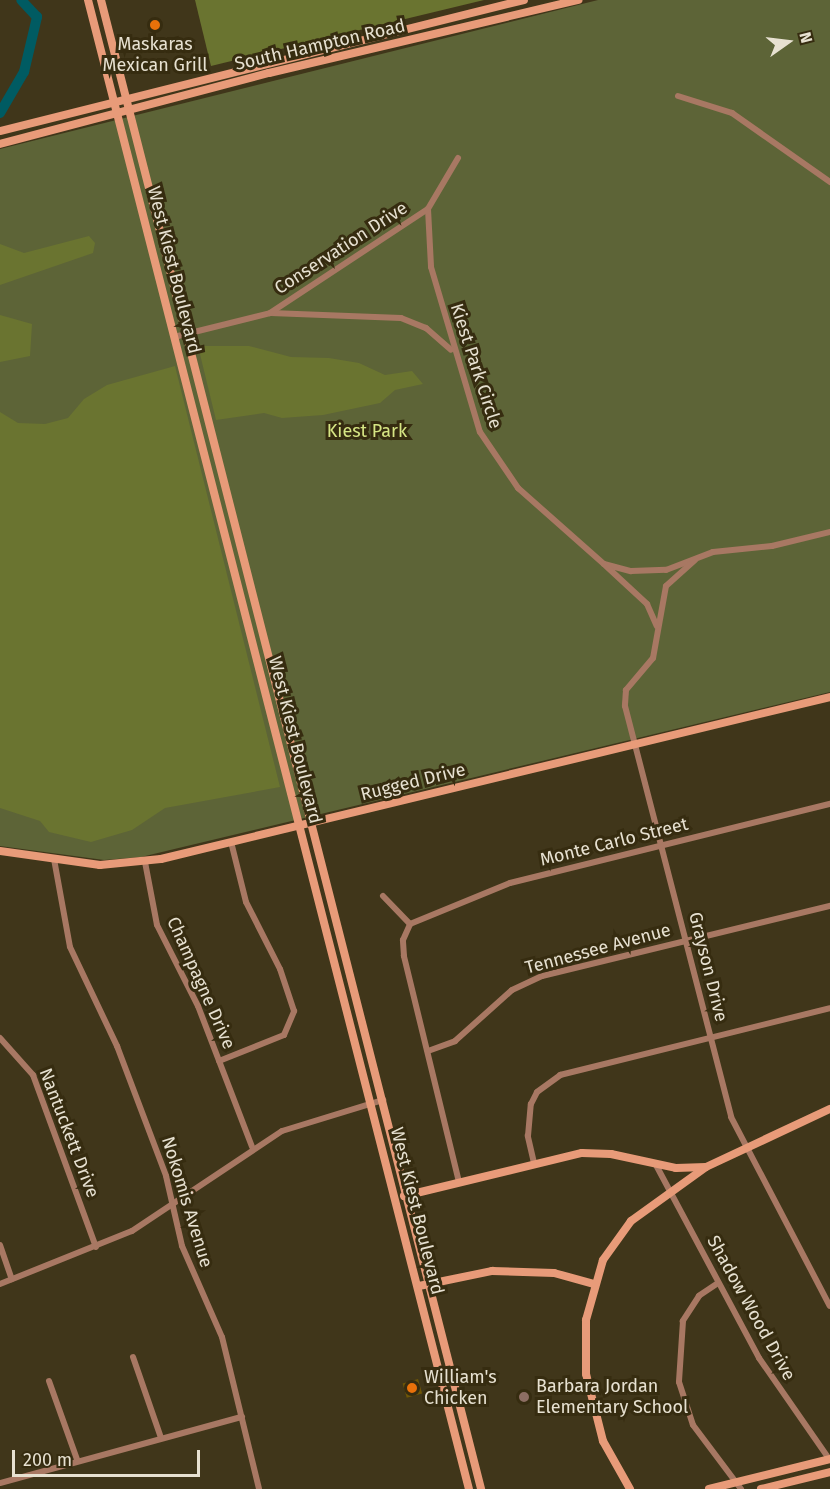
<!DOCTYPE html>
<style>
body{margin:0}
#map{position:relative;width:830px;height:1489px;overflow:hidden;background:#40361a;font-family:"Fira Sans",sans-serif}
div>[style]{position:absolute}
.green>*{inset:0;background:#5d6437}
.forest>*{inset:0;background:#6a7430}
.river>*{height:10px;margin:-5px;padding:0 5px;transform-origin:5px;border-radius:5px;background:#005b62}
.building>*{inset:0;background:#6e5607;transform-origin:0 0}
.street>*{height:6px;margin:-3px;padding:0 3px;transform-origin:3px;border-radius:3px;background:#a87863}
.secondary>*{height:8px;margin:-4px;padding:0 4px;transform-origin:4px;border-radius:4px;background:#e89b79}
.dots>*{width:16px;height:16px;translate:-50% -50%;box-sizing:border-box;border:3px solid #362c10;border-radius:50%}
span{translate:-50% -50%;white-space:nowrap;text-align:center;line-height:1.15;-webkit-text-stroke:6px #362c10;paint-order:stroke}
.poi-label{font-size:18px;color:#e7e1d1}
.left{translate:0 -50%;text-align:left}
.street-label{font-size:18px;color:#e7e1d1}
.park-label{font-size:18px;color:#d6e584}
.north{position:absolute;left:758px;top:12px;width:60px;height:60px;-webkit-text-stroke:4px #362c10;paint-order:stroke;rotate:76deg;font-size:16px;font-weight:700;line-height:24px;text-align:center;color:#e7e1d1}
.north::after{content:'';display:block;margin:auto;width:21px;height:27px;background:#e7e1d1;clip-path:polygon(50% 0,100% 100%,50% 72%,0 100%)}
.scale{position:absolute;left:12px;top:1450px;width:188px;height:27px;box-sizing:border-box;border:3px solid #e7e1d1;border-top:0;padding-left:8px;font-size:18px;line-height:21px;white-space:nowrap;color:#e7e1d1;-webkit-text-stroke:4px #362c10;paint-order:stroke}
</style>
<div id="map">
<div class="green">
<div style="clip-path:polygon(598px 0,830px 0,830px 692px,141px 857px,104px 860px,0 846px,0 149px)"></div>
</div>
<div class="forest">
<div style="clip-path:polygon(195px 0,484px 0,211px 66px)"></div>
<div style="clip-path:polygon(89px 236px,95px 243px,93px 253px,0 285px,0 244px,24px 253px)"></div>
<div style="clip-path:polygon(0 315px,32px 324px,30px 356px,0 362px)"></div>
<div style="clip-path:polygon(198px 346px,249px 346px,291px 357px,329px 358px,359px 363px,385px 375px,412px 371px,423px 384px,395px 390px,380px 403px,323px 415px,282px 418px,264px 413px,216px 420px)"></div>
<div style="clip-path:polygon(175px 366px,280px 787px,165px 808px,132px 830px,91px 842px,49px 832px,40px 821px,0 808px,0 412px,18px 423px,45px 424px,68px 418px,84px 399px,107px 385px)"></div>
</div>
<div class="river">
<div style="left:0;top:113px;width:48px;rotate:-59.7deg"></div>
<div style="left:24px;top:72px;width:57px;rotate:-76.7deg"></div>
<div style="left:37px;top:17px;width:23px;rotate:-133deg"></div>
</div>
<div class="building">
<div style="left:418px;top:1379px;width:15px;height:16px;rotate:74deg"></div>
</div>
<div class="street">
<div style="left:678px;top:96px;width:57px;rotate:17.5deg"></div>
<div style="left:732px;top:113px;width:120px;rotate:35.1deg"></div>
<div style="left:458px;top:158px;width:59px;rotate:120.5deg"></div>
<div style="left:428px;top:209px;width:58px;rotate:87deg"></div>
<div style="left:431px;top:267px;width:172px;rotate:73.5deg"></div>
<div style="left:480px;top:432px;width:68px;rotate:55.8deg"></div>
<div style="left:518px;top:488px;width:115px;rotate:41.5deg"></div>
<div style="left:604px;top:564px;width:28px;rotate:15deg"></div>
<div style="left:631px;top:571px;width:35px;rotate:-2deg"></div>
<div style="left:666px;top:570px;width:50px;rotate:-21deg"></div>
<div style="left:713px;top:552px;width:59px;rotate:-5.8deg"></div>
<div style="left:772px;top:546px;width:60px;rotate:-13.6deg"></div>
<div style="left:271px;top:313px;width:130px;rotate:2.2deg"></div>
<div style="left:401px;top:318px;width:27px;rotate:22deg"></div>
<div style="left:426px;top:328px;width:33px;rotate:41deg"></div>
<div style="left:174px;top:337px;width:99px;rotate:-14deg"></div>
<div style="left:270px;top:313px;width:189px;rotate:-33.4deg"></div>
<div style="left:695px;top:560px;width:39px;rotate:138deg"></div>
<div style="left:666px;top:586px;width:73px;rotate:100.2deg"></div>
<div style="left:653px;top:658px;width:42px;rotate:130.2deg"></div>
<div style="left:626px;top:690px;width:16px;rotate:94deg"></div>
<div style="left:625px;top:706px;width:424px;rotate:75.5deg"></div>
<div style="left:731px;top:1117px;width:213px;rotate:62.4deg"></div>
<div style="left:606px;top:566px;width:56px;rotate:42.8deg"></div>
<div style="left:647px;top:604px;width:24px;rotate:66deg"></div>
<div style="left:54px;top:859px;width:89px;rotate:79.7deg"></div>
<div style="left:70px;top:947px;width:110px;rotate:64.6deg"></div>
<div style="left:117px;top:1046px;width:139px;rotate:69.3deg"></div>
<div style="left:166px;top:1176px;width:72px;rotate:77.1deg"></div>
<div style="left:182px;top:1246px;width:99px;rotate:66.3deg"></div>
<div style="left:222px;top:1337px;width:156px;rotate:76.3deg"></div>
<div style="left:145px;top:862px;width:64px;rotate:79.2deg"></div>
<div style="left:157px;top:925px;width:91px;rotate:63.2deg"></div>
<div style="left:198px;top:1006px;width:151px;rotate:69deg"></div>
<div style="left:383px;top:896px;width:39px;rotate:46deg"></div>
<div style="left:0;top:1038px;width:50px;rotate:48.3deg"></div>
<div style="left:33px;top:1075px;width:183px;rotate:69.9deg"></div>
<div style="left:428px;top:1051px;width:29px;rotate:-20deg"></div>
<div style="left:455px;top:1041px;width:76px;rotate:-41.8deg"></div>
<div style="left:512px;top:990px;width:33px;rotate:-25deg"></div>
<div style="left:542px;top:976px;width:296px;rotate:-13.7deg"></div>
<div style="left:219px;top:1061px;width:70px;rotate:-21.8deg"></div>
<div style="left:284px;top:1035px;width:26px;rotate:-67deg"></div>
<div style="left:294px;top:1011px;width:44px;rotate:-108.4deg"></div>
<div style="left:280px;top:969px;width:75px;rotate:-116.9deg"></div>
<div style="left:246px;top:902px;width:62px;rotate:-104deg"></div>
<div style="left:534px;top:1163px;width:28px;rotate:-103deg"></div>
<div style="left:528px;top:1136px;width:32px;rotate:-85deg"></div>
<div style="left:531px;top:1104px;width:13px;rotate:-63deg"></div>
<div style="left:537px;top:1092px;width:29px;rotate:-36deg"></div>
<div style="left:560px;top:1075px;width:278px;rotate:-13.9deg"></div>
<div style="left:656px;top:1165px;width:219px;rotate:61.9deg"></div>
<div style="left:759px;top:1358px;width:124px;rotate:55.2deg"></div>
<div style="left:459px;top:1182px;width:233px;rotate:-103.7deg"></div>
<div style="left:404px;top:956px;width:16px;rotate:-94deg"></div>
<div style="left:403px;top:940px;width:17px;rotate:-66deg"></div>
<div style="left:410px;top:924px;width:108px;rotate:-22.3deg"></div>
<div style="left:510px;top:883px;width:330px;rotate:-13.9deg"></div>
<div style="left:0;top:1245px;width:36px;rotate:71deg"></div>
<div style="left:718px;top:1283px;width:23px;rotate:146deg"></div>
<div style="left:699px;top:1296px;width:30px;rotate:123deg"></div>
<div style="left:683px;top:1321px;width:61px;rotate:93.8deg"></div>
<div style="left:679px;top:1382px;width:45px;rotate:72deg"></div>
<div style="left:693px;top:1425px;width:80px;rotate:53.1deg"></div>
<div style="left:0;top:1284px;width:142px;rotate:-21.9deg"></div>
<div style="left:132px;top:1231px;width:180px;rotate:-33.7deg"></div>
<div style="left:282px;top:1131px;width:106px;rotate:-17.1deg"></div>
<div style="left:133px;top:1357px;width:86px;rotate:70.9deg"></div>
<div style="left:49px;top:1381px;width:83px;rotate:70.3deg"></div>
<div style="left:0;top:1483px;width:251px;rotate:-15.3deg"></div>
</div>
<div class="secondary">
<div style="left:88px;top:0;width:1537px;rotate:75.65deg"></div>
<div style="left:101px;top:0;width:1537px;rotate:75.68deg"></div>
<div style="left:0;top:131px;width:540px;rotate:-14.04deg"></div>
<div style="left:0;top:144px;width:278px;rotate:-14.8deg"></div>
<div style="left:269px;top:73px;width:318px;rotate:-13.3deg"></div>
<div style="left:0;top:851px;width:101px;rotate:8deg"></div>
<div style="left:100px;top:865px;width:61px;rotate:-5.6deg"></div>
<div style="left:161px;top:859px;width:688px;rotate:-13.61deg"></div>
<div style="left:404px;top:1196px;width:183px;rotate:-13.6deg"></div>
<div style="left:582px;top:1153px;width:29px;rotate:2deg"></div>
<div style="left:611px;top:1154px;width:66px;rotate:12.2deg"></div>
<div style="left:676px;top:1168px;width:30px;rotate:-2deg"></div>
<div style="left:419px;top:1286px;width:75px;rotate:-11.6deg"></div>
<div style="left:492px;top:1271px;width:62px;rotate:1.8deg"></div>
<div style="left:554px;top:1273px;width:41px;rotate:15.4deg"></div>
<div style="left:630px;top:1489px;width:55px;rotate:-119.4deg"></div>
<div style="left:603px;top:1441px;width:69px;rotate:-104.2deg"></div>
<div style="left:586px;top:1374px;width:54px;rotate:-90deg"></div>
<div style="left:586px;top:1320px;width:62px;rotate:-74.2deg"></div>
<div style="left:603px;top:1260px;width:48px;rotate:-54.3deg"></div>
<div style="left:631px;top:1221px;width:92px;rotate:-35.8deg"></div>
<div style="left:706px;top:1167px;width:137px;rotate:-25.1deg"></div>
<div style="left:709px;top:1489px;width:125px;rotate:-13.9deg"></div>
<div style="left:761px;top:1489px;width:71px;rotate:-13.8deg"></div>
</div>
<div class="dots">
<div style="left:155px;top:25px;background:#e8710a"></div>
<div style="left:412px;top:1388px;background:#e8710a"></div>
<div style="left:524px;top:1397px;background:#8d6e63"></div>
</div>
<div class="poi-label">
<span style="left:155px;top:55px">Maskaras<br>Mexican Grill</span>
<span class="left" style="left:424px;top:1388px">William's<br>Chicken</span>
<span class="left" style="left:536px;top:1397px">Barbara Jordan<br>Elementary School</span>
</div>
<div class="street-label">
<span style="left:320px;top:45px;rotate:-13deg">South Hampton Road</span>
<span style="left:341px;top:248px;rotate:-33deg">Conservation Drive</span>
<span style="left:174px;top:270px;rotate:76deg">West Kiest Boulevard</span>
<span style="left:476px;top:366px;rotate:72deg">Kiest Park Circle</span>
<span style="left:295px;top:740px;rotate:76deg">West Kiest Boulevard</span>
<span style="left:413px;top:782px;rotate:-14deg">Rugged Drive</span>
<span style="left:614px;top:842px;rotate:-14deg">Monte Carlo Street</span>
<span style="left:598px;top:949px;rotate:-15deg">Tennessee Avenue</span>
<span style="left:708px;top:967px;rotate:76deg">Grayson Drive</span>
<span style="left:201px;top:983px;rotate:66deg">Champagne Drive</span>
<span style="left:69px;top:1133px;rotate:69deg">Nantuckett Drive</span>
<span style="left:187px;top:1202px;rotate:73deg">Nokomis Avenue</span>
<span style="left:417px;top:1211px;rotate:76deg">West Kiest Boulevard</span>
<span style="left:751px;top:1308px;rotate:61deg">Shadow Wood Drive</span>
</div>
<div class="park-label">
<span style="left:367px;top:431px">Kiest Park</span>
</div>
<div class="north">N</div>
<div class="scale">200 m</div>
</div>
